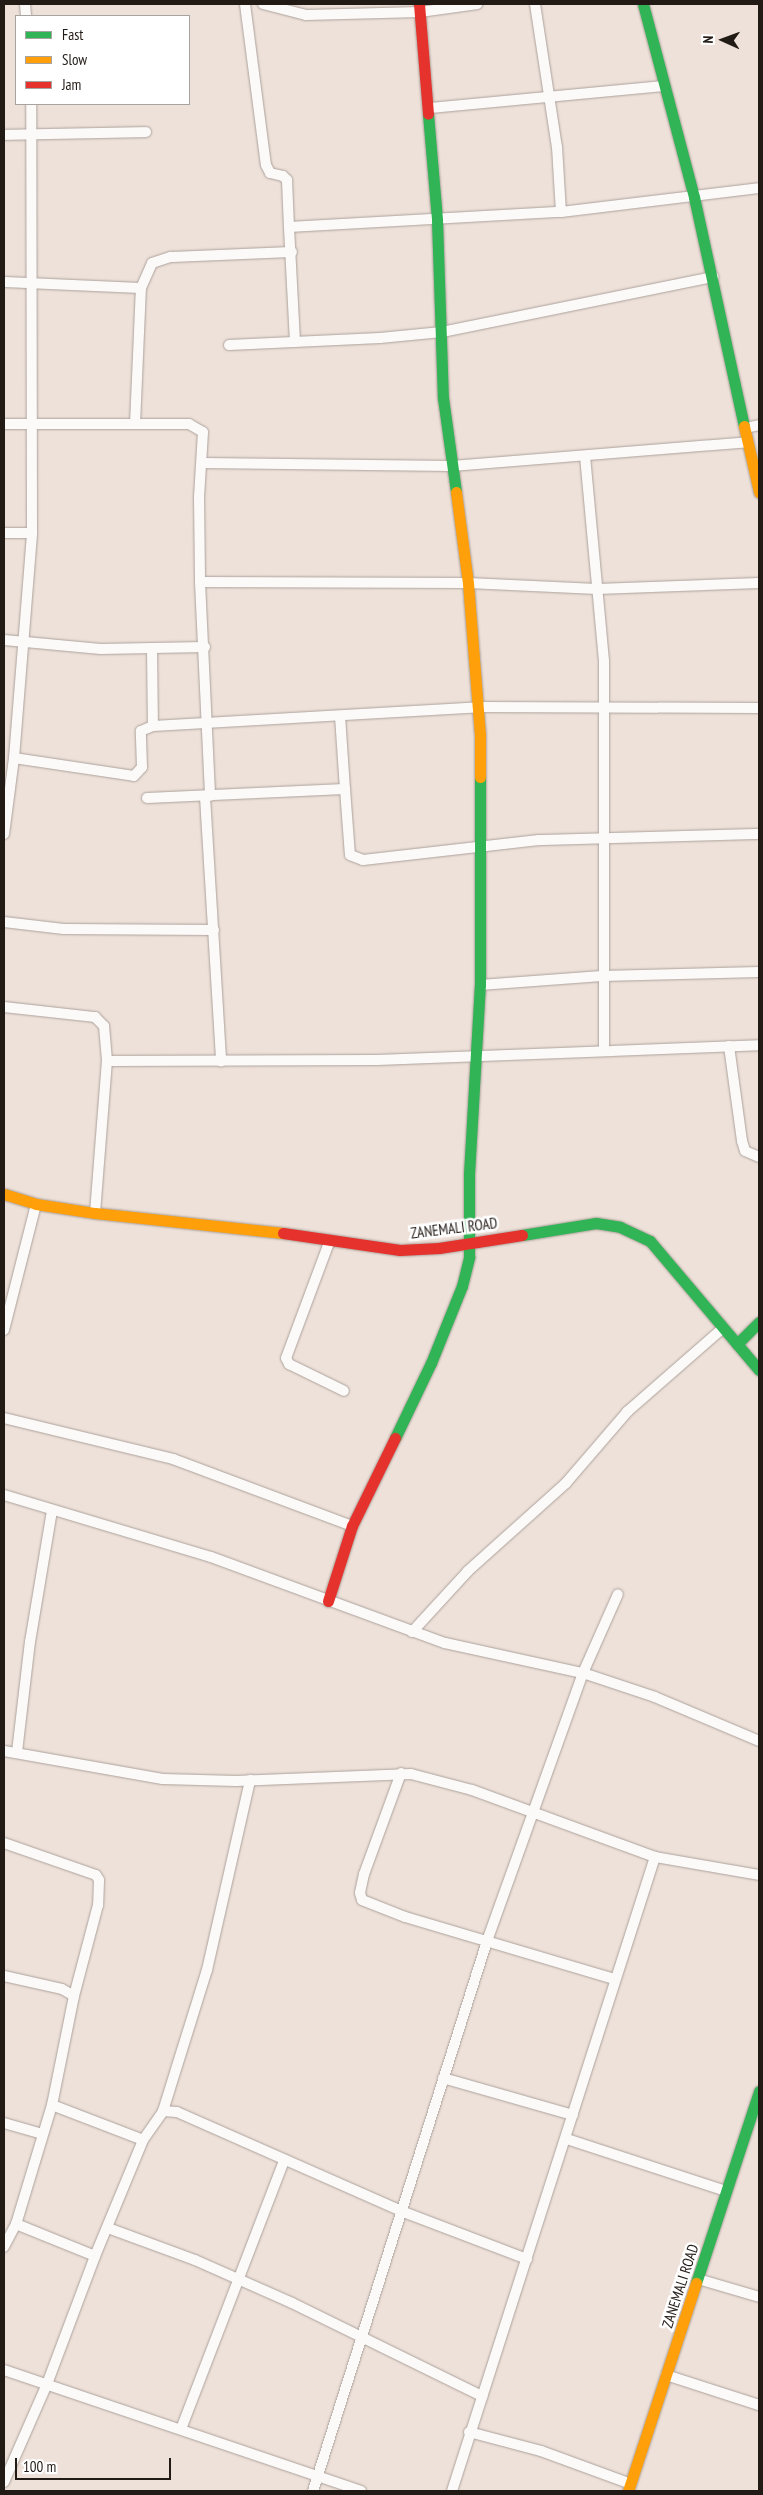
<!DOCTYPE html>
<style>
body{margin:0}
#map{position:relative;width:763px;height:2495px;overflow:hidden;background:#eee1d9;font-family:"PT Sans Narrow",sans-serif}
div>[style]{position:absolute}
.roads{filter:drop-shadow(0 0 1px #aca29c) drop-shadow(0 0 1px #aca29c)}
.street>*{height:10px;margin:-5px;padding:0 5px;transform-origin:5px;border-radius:5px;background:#fcfaf9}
.fast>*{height:11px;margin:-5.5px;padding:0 5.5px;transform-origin:5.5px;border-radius:5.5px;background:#30b455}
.slow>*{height:11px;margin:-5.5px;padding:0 5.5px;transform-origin:5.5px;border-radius:5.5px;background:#ff9f0a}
.jam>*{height:11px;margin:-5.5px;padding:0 5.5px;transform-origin:5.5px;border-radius:5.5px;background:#e5322d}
span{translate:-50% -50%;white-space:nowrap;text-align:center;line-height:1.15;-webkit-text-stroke:5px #fff;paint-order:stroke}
.street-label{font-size:15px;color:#221a15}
.frame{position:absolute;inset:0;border:5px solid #221a15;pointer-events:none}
.legend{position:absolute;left:15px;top:15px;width:175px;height:90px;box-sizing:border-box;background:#fff;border:1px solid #a7a3a1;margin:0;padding:6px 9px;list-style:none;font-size:15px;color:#221a15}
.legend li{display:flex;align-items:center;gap:10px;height:25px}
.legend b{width:25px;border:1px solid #a7a3a1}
.north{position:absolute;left:698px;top:15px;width:50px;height:50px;-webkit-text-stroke:4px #fff;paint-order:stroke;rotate:272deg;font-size:14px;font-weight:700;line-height:20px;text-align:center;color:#221a15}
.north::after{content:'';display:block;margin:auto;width:18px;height:22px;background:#221a15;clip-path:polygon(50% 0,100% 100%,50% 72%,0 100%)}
.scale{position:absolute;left:15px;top:2458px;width:156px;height:22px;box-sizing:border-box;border:2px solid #221a15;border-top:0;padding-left:6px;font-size:15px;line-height:18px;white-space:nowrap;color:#221a15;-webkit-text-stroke:4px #fff;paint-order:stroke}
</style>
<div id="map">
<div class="roads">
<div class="street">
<div style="left:25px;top:4px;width:12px;rotate:85deg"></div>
<div style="left:245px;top:4px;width:162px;rotate:82.6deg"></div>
<div style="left:266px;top:165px;width:9px;rotate:63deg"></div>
<div style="left:270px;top:173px;width:13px;rotate:13deg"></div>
<div style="left:283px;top:176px;width:6px;rotate:45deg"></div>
<div style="left:287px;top:180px;width:47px;rotate:87.6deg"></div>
<div style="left:263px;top:4px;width:44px;rotate:14.3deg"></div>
<div style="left:306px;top:15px;width:114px;rotate:-1.5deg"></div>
<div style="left:420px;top:12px;width:58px;rotate:-8deg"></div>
<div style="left:535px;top:4px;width:145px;rotate:81.3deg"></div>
<div style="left:557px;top:147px;width:65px;rotate:86.5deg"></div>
<div style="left:430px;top:108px;width:235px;rotate:-5.4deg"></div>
<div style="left:4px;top:135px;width:142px;rotate:-1.2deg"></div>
<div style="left:4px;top:282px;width:137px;rotate:2.5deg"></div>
<div style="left:295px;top:342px;width:115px;rotate:-93deg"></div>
<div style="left:289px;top:227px;width:272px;rotate:-3.2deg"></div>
<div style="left:561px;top:212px;width:199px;rotate:-6.9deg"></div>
<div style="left:229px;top:345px;width:151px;rotate:-2.7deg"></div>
<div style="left:380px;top:338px;width:62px;rotate:-5.5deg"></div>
<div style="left:442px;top:332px;width:277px;rotate:-11.5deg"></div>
<div style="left:4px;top:424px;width:185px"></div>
<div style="left:189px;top:424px;width:16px;rotate:30deg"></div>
<div style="left:203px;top:432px;width:65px;rotate:93.5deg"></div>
<div style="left:199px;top:497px;width:85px;rotate:89.3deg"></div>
<div style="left:200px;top:582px;width:214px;rotate:87.3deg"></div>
<div style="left:135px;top:424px;width:136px;rotate:-87.5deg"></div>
<div style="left:141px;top:288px;width:27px;rotate:-66deg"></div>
<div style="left:152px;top:263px;width:20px;rotate:-18deg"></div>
<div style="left:171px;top:257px;width:121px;rotate:-2.4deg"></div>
<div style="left:745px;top:428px;width:14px;rotate:-12deg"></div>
<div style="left:585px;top:456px;width:206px;rotate:84.7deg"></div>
<div style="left:604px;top:661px;width:388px;rotate:90deg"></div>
<div style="left:203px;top:463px;width:249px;rotate:0.7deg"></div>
<div style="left:452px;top:466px;width:297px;rotate:-4.6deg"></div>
<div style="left:4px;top:533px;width:28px"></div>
<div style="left:200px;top:582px;width:268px;rotate:0.2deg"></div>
<div style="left:468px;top:583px;width:129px;rotate:2.7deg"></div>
<div style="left:597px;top:589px;width:162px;rotate:-2.1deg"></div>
<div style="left:4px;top:640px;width:97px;rotate:5.3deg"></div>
<div style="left:101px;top:649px;width:104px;rotate:-1.1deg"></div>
<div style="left:152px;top:648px;width:78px;rotate:89.3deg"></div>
<div style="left:340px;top:716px;width:73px;rotate:86.1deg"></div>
<div style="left:14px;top:758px;width:121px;rotate:8.5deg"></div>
<div style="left:134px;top:776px;width:12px;rotate:-48deg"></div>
<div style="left:142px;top:767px;width:36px;rotate:-92deg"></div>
<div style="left:141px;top:731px;width:13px;rotate:-23deg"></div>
<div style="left:153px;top:726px;width:327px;rotate:-3.3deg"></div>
<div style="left:479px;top:707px;width:280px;rotate:0.2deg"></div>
<div style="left:205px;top:797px;width:265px;rotate:86.5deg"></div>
<div style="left:147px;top:798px;width:198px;rotate:-2.6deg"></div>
<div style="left:345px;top:789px;width:66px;rotate:85.7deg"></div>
<div style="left:350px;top:855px;width:14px;rotate:21deg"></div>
<div style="left:363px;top:860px;width:177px;rotate:-6.5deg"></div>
<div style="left:539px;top:840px;width:220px;rotate:-1.6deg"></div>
<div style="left:4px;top:834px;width:77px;rotate:-82.5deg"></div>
<div style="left:14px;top:758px;width:226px;rotate:-85.4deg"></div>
<div style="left:32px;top:533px;width:429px;rotate:-90.1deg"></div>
<div style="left:4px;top:922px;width:60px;rotate:6.7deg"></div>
<div style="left:64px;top:929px;width:150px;rotate:0.4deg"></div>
<div style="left:480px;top:985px;width:122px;rotate:-4.2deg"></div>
<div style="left:602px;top:976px;width:157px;rotate:-1.5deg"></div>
<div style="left:4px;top:1007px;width:92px;rotate:6.3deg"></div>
<div style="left:95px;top:1017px;width:13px;rotate:45deg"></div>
<div style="left:104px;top:1026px;width:35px;rotate:85deg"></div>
<div style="left:729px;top:1046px;width:96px;rotate:82.2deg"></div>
<div style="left:742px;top:1141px;width:10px;rotate:73deg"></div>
<div style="left:745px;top:1151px;width:15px;rotate:23deg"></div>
<div style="left:95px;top:1213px;width:152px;rotate:-85.5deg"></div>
<div style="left:107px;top:1061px;width:270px;rotate:-0.2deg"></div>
<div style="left:377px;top:1060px;width:382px;rotate:-2.2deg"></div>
<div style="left:330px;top:1240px;width:126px;rotate:110.4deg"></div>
<div style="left:286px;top:1358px;width:7px;rotate:63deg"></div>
<div style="left:289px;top:1364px;width:61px;rotate:26.1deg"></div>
<div style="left:4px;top:1330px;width:130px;rotate:-75.7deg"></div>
<div style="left:4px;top:1418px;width:174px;rotate:13.6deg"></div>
<div style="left:173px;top:1459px;width:191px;rotate:20.5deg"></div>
<div style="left:4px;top:1495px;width:216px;rotate:16.7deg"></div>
<div style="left:211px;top:1557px;width:249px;rotate:20.2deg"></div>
<div style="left:445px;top:1643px;width:141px;rotate:12.3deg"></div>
<div style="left:583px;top:1673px;width:76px;rotate:18.4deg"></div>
<div style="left:655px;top:1697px;width:113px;rotate:22.9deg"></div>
<div style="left:412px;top:1632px;width:83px;rotate:-47.4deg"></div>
<div style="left:468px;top:1571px;width:132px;rotate:-41.9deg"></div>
<div style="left:566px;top:1483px;width:94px;rotate:-49.3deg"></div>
<div style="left:627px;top:1412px;width:128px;rotate:-41.2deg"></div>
<div style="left:4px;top:1751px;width:161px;rotate:10deg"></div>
<div style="left:163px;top:1779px;width:73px;rotate:1.6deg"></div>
<div style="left:236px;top:1781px;width:175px;rotate:-2.3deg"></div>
<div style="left:411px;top:1774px;width:63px;rotate:14.7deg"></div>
<div style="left:472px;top:1790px;width:195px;rotate:20.1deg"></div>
<div style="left:655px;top:1857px;width:106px;rotate:9.8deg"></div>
<div style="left:17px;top:1752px;width:111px;rotate:-83.3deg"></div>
<div style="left:30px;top:1642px;width:134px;rotate:-80.5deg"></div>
<div style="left:401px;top:1773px;width:108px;rotate:110.1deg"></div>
<div style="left:364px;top:1874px;width:19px;rotate:102deg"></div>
<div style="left:360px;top:1893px;width:7px;rotate:74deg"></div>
<div style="left:362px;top:1900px;width:46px;rotate:21.6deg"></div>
<div style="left:405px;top:1917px;width:218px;rotate:16.5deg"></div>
<div style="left:4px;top:1843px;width:97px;rotate:19.2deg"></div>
<div style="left:96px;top:1875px;width:6px;rotate:59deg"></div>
<div style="left:99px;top:1880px;width:25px;rotate:92deg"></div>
<div style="left:98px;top:1905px;width:94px;rotate:104.8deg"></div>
<div style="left:74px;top:1996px;width:111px;rotate:101.4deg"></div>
<div style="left:52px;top:2105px;width:124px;rotate:106.8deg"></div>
<div style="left:16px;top:2224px;width:26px;rotate:118deg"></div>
<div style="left:4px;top:1976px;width:59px;rotate:12.6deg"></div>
<div style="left:62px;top:1989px;width:14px;rotate:30deg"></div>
<div style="left:443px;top:2078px;width:135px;rotate:15.9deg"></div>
<div style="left:52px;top:2105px;width:97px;rotate:21deg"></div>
<div style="left:163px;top:2111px;width:14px;rotate:4deg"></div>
<div style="left:177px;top:2112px;width:245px;rotate:23.8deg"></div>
<div style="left:401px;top:2211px;width:135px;rotate:20.9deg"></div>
<div style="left:4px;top:2123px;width:40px;rotate:16deg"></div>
<div style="left:567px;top:2139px;width:167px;rotate:18.1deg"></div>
<div style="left:16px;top:2224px;width:85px;rotate:22.1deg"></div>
<div style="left:108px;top:2228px;width:93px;rotate:20.2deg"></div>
<div style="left:195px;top:2260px;width:106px;rotate:23.9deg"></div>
<div style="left:292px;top:2303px;width:212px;rotate:26.1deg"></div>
<div style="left:698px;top:2279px;width:64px;rotate:16.4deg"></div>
<div style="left:4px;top:2370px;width:377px;rotate:18.7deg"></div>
<div style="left:666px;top:2375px;width:98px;rotate:17.9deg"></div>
<div style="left:181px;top:2429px;width:288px;rotate:-69deg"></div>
<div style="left:469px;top:2432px;width:74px;rotate:14.8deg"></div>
<div style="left:541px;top:2451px;width:96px;rotate:20.1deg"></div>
<div style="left:4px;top:2482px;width:107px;rotate:-66.3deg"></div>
<div style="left:47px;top:2384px;width:137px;rotate:-69.4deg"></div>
<div style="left:95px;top:2256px;width:126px;rotate:-67.5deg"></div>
<div style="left:143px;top:2140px;width:35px;rotate:-55deg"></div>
<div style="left:163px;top:2111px;width:148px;rotate:-72.7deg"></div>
<div style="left:207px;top:1970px;width:195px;rotate:-77.2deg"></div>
<div style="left:313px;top:2491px;width:577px;rotate:-72.44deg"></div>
<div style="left:487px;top:1941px;width:285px;rotate:-70.3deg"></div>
<div style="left:583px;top:1673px;width:86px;rotate:-66.1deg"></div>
<div style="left:452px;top:2491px;width:666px;rotate:-72.25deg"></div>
</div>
<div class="fast">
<div style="left:643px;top:4px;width:200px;rotate:75.2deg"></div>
<div style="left:694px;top:197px;width:234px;rotate:77.7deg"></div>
<div style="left:428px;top:114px;width:106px;rotate:85.1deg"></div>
<div style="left:437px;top:220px;width:178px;rotate:88.1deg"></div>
<div style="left:443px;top:398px;width:95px;rotate:82.1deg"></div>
<div style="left:522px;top:1235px;width:75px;rotate:-9.2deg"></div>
<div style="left:596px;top:1223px;width:24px;rotate:9deg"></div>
<div style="left:620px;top:1227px;width:33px;rotate:25deg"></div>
<div style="left:650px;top:1241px;width:169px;rotate:49.8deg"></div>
<div style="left:737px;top:1344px;width:31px;rotate:-45deg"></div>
<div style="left:395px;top:1438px;width:83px;rotate:-64.4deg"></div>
<div style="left:431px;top:1363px;width:83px;rotate:-68.1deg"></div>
<div style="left:462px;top:1286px;width:30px;rotate:-76deg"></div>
<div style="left:469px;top:1257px;width:83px;rotate:-90deg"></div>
<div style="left:469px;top:1174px;width:189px;rotate:-86.7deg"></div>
<div style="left:480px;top:985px;width:208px;rotate:-90deg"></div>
<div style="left:696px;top:2283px;width:202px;rotate:-71.8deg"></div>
</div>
<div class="slow">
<div style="left:744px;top:426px;width:68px;rotate:77.2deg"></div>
<div style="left:456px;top:492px;width:92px;rotate:82.5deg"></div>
<div style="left:468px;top:583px;width:151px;rotate:85.5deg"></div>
<div style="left:480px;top:734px;width:43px;rotate:90deg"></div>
<div style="left:4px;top:1194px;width:34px;rotate:17deg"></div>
<div style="left:36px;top:1204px;width:60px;rotate:8.7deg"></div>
<div style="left:95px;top:1213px;width:189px;rotate:6.1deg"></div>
<div style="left:628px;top:2491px;width:219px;rotate:-71.9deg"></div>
</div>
<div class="jam">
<div style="left:419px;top:4px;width:110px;rotate:85.3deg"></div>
<div style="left:283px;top:1233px;width:118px;rotate:8.3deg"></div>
<div style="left:400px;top:1250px;width:39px;rotate:-3deg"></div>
<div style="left:439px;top:1248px;width:84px;rotate:-8.9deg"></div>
<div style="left:328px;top:1601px;width:79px;rotate:-72.3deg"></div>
<div style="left:352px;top:1526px;width:98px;rotate:-64deg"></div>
</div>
</div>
<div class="street-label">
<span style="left:454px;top:1228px;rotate:-7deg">ZANEMALI ROAD</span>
<span style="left:680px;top:2286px;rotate:-72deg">ZANEMALI ROAD</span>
</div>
<div class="frame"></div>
<ul class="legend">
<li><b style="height:6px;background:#30b455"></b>Fast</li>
<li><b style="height:6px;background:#ff9f0a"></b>Slow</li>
<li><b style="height:6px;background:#e5322d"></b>Jam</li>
</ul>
<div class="north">N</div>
<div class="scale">100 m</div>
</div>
